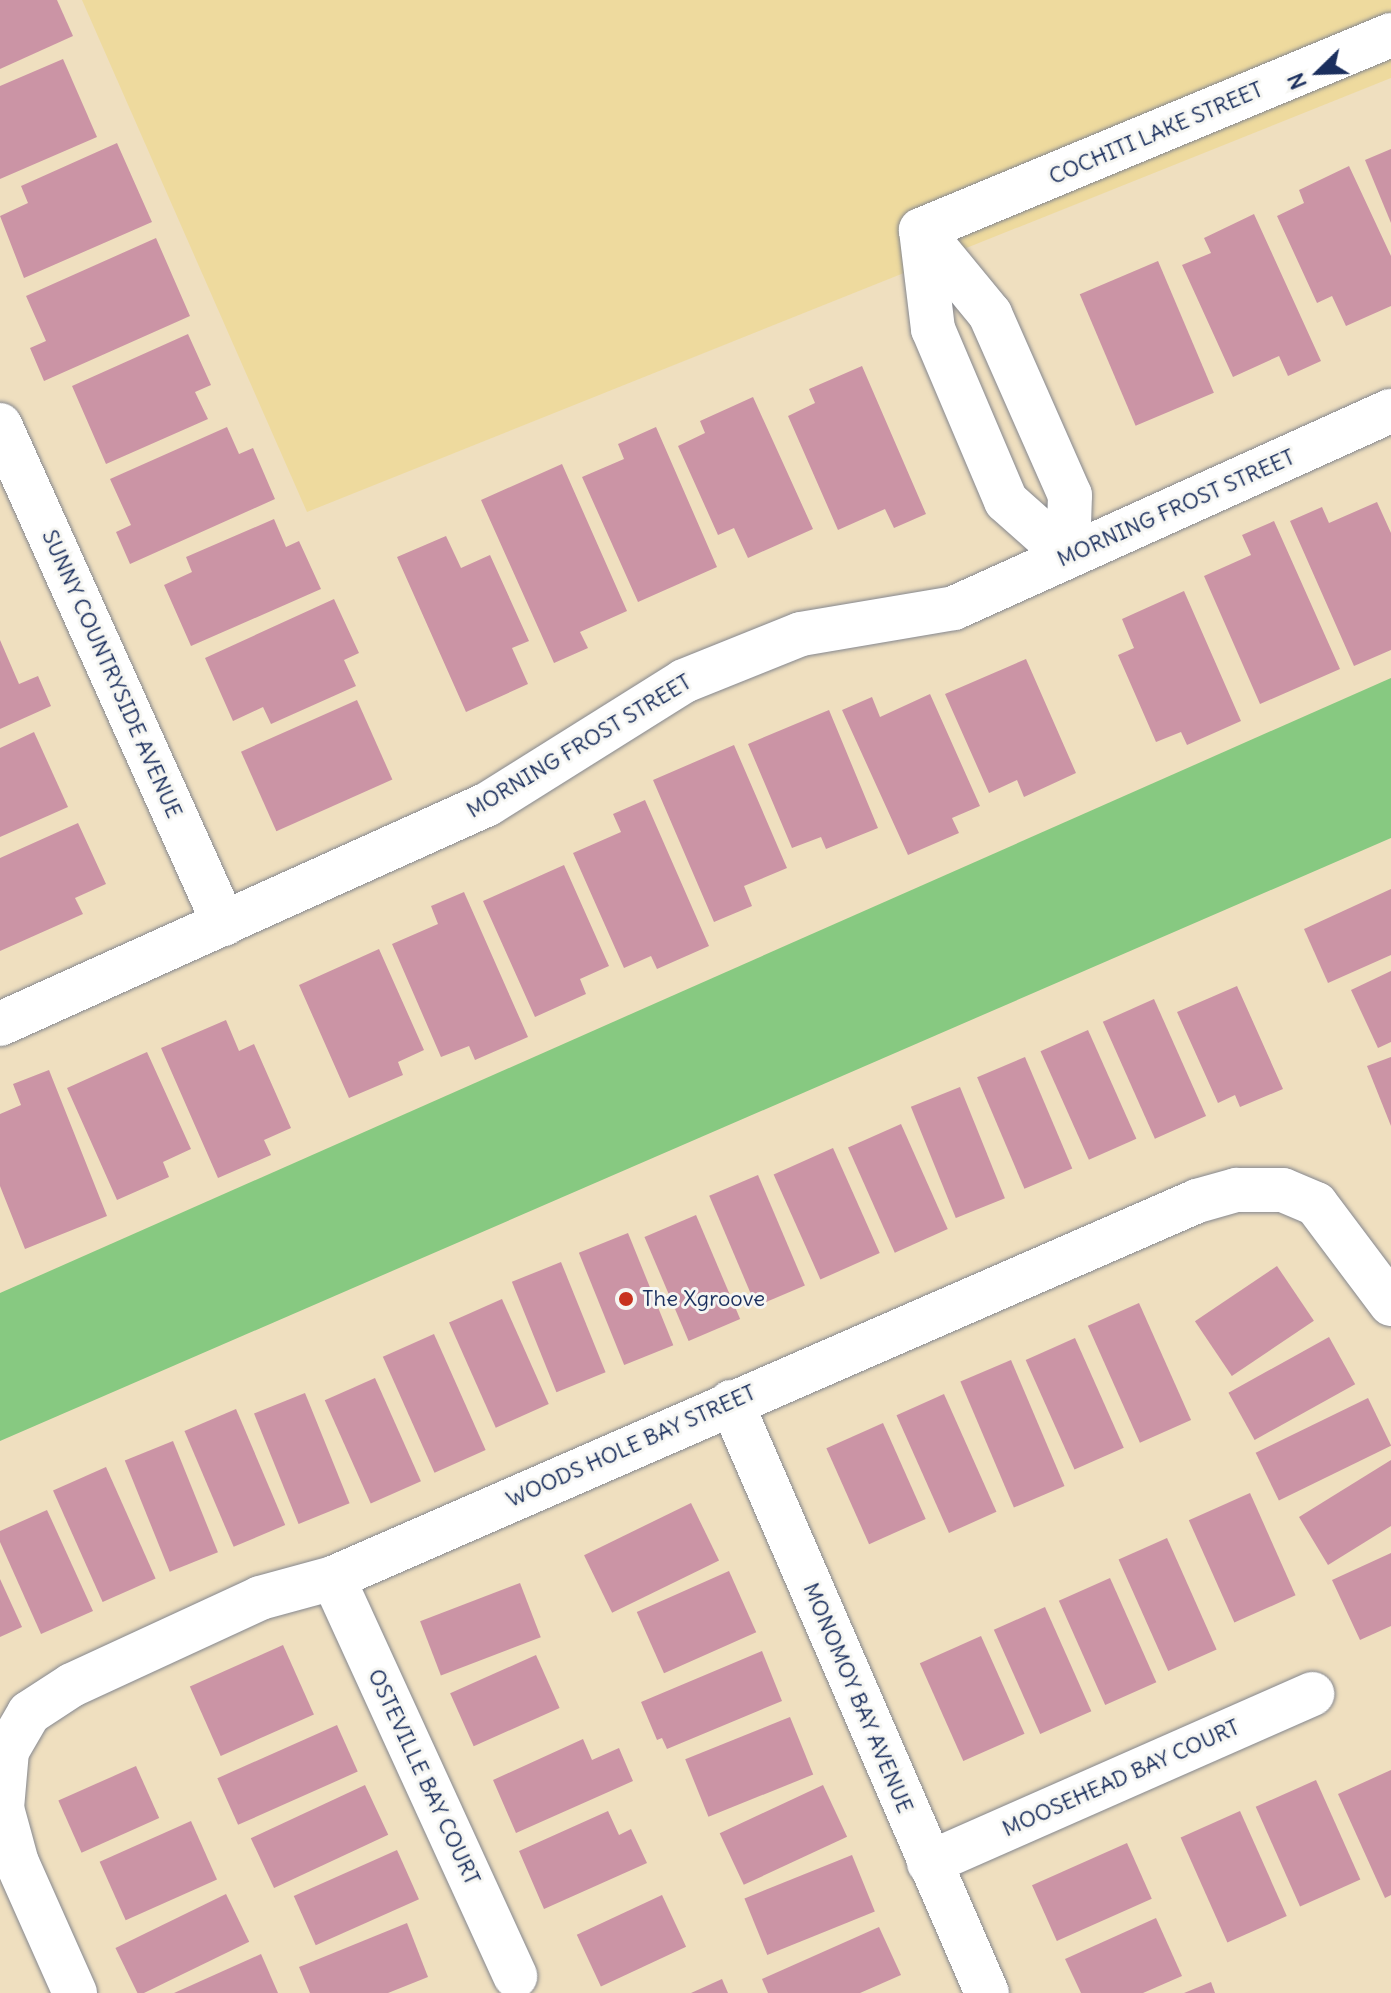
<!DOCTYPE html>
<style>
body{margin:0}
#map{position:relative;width:1391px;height:1993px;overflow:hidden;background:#efdfbf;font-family:Delius,sans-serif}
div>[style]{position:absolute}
.green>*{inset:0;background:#87c981}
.sand>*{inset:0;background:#eeda9e}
.building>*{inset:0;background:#cb94a5;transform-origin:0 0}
.roads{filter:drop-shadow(0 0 2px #85878e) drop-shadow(0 0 2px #85878e)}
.minor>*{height:44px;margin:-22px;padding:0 22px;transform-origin:22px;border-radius:22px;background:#fff}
.dots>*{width:22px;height:22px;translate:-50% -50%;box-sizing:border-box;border:4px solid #f6f6f2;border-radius:50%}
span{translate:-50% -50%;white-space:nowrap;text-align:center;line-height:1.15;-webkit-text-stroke:6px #f6f6f2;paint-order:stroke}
.street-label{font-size:22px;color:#1b2f5e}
.poi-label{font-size:22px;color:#1b2f5e}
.left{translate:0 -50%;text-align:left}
.north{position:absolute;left:1279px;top:32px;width:80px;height:80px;-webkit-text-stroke:6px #f6f6f2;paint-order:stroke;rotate:247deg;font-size:22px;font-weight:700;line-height:32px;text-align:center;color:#1b2f5e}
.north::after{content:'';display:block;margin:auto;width:28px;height:36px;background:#1b2f5e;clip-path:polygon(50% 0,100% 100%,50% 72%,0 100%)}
</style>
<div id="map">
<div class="green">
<div style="clip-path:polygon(1391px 678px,1391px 838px,0 1441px,0 1293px)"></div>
</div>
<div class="sand">
<div style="clip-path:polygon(82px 0,1391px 0,1391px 78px,307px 512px)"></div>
</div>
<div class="building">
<div style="clip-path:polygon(0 0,57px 0,73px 36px,0 69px)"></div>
<div style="clip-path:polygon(63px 59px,97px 137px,0 179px,0 86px)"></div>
<div style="clip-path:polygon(117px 143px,152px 222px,24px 278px,0 216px,28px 203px,21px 186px)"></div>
<div style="clip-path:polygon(1391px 149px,1391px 223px,1365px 160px)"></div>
<div style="clip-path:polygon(1349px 166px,1391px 256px,1391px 306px,1346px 326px,1332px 296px,1317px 303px,1277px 216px,1304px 203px,1299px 190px)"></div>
<div style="clip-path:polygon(1254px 214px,1321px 361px,1288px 376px,1279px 356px,1233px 377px,1182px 265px,1211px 253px,1204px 238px)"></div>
<div style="clip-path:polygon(156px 238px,190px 316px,44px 381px,30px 348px,46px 341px,26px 296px)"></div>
<div style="left:1158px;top:261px;width:143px;height:85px;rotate:67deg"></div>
<div style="clip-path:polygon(188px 334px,211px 385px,195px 392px,208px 419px,106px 464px,72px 386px)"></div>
<div style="clip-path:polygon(862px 366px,926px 514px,894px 528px,885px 509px,838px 530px,788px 416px,815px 403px,809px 389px)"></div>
<div style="clip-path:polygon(753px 397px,813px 529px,748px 558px,734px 528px,718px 535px,678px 446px,705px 433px,700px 421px)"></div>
<div style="clip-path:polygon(227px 427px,239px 454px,253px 448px,275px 499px,130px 564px,116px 532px,131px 525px,110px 479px)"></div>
<div style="clip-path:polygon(656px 427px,717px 567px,638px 602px,582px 477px,624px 459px,618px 444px)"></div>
<div style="clip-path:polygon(562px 464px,627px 611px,580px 632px,588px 648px,554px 663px,481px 500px)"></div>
<div style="clip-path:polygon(1377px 502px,1391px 533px,1391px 650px,1354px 666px,1290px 521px,1322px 507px,1329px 523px)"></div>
<div style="clip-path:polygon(274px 519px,286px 547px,299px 541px,321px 589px,191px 646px,164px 585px,192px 572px,186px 557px)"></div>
<div style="clip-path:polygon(1274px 521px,1340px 669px,1260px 704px,1204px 576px,1251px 555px,1242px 535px)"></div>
<div style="clip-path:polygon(446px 536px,461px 568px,490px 555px,529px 641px,512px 648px,528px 684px,466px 712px,397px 557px)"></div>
<div style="clip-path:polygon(1184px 591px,1241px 721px,1187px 745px,1181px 732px,1156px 742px,1118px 655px,1134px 648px,1122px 619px)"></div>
<div style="clip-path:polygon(334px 599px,359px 653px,344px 660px,356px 686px,271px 724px,263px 707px,233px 721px,205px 658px)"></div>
<div style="clip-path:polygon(0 640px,19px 684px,38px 676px,51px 706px,0 729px)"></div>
<div style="clip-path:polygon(1026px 659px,1076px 773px,1024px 797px,1017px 780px,989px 793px,945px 694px)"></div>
<div style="clip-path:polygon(930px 694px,980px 806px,952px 818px,959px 833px,908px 855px,842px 710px,872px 697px,880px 717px)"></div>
<div style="left:357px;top:700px;width:87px;height:127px;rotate:66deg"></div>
<div style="clip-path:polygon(829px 710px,878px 828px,826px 849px,821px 837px,792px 848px,748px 744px)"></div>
<div style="clip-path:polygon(34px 732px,68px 807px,0 837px,0 748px)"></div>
<div style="clip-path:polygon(734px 745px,787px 868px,744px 886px,752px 906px,714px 922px,653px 780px)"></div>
<div style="clip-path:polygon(645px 800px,709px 946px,657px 969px,651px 956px,624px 968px,573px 853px,621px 832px,613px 814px)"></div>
<div style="clip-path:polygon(78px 823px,106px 884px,75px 898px,83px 914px,0 951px,0 858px)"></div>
<div style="clip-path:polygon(564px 865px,609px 966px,580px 979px,586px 994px,535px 1017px,483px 901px)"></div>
<div style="clip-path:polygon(1391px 889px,1391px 955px,1328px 983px,1304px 929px)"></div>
<div style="clip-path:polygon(464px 892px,528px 1037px,475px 1060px,469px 1046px,441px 1057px,392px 944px,438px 924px,431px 906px)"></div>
<div style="clip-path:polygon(379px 949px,424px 1050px,398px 1062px,403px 1075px,349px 1098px,299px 985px)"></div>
<div style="clip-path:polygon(1391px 971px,1391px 1042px,1378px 1048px,1351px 990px)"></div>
<div style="clip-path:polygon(1237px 986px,1283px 1089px,1240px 1107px,1235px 1095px,1218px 1103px,1177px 1012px)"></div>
<div style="left:1154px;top:999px;width:128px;height:56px;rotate:66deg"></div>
<div style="clip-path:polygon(226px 1020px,239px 1051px,254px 1044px,291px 1128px,264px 1140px,271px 1155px,218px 1178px,161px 1048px)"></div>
<div style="left:1088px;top:1030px;width:119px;height:52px;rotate:66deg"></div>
<div style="clip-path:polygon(147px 1052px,191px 1149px,163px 1162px,169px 1177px,117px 1200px,67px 1088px)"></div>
<div style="left:1025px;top:1057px;width:121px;height:52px;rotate:67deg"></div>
<div style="clip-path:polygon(1391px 1057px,1391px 1126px,1367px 1066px)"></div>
<div style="clip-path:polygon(49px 1070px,107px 1216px,25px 1249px,0 1186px,0 1114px,21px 1105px,13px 1084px)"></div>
<div style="left:960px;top:1087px;width:120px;height:53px;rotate:68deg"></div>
<div style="left:901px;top:1124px;width:115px;height:58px;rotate:66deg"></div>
<div style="left:833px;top:1148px;width:115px;height:65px;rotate:66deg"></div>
<div style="left:758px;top:1175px;width:120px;height:53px;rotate:67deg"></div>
<div style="left:696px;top:1215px;width:113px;height:56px;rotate:67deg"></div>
<div style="left:628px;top:1233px;width:121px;height:53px;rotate:68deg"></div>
<div style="left:561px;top:1262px;width:119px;height:53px;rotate:68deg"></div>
<div style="left:1277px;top:1266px;width:66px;height:99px;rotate:56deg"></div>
<div style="left:502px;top:1299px;width:115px;height:58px;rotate:66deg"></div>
<div style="left:1139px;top:1303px;width:128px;height:56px;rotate:66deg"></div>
<div style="left:434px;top:1334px;width:127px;height:56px;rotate:66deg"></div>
<div style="left:1329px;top:1337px;width:54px;height:115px;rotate:61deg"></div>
<div style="left:1075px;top:1338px;width:120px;height:54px;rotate:66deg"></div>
<div style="left:1011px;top:1360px;width:137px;height:55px;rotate:67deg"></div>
<div style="left:375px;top:1378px;width:113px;height:55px;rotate:66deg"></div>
<div style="left:305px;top:1393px;width:119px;height:55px;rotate:68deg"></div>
<div style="left:944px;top:1394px;width:129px;height:52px;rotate:66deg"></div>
<div style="left:1368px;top:1398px;width:53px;height:125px;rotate:64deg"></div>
<div style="left:236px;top:1409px;width:126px;height:56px;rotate:67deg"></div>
<div style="left:883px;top:1423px;width:105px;height:62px;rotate:66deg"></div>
<div style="left:173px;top:1441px;width:120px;height:52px;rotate:68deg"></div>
<div style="clip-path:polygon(1391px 1460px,1391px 1526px,1328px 1565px,1299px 1517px)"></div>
<div style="left:106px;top:1467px;width:122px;height:58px;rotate:66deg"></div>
<div style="left:1250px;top:1493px;width:112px;height:67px;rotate:66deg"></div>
<div style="left:691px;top:1503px;width:64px;height:119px;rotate:64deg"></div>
<div style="clip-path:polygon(47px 1510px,93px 1611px,41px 1634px,0 1542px,0 1531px)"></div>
<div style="left:1167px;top:1538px;width:122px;height:53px;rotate:66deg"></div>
<div style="clip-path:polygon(1391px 1553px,1391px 1626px,1360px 1640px,1332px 1580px)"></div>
<div style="left:729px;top:1571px;width:67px;height:101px;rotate:66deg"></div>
<div style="left:1110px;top:1578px;width:114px;height:56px;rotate:66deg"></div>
<div style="clip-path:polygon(0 1579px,22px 1627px,0 1637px)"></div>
<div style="left:520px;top:1583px;width:58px;height:107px;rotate:69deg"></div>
<div style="left:1045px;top:1607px;width:114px;height:56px;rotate:66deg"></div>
<div style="left:981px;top:1636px;width:107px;height:67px;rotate:66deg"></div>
<div style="left:283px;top:1645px;width:76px;height:102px;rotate:66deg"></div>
<div style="clip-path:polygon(762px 1651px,782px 1701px,667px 1749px,662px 1738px,657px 1740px,641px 1702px)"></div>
<div style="left:536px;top:1655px;width:58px;height:94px;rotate:66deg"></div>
<div style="left:790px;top:1717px;width:62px;height:113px;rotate:68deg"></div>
<div style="left:337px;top:1725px;width:51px;height:131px;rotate:66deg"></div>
<div style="clip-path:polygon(583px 1739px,592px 1760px,619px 1748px,633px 1781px,516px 1833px,493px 1780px)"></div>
<div style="left:136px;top:1766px;width:57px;height:85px;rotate:66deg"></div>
<div style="clip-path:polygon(1391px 1770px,1391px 1895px,1385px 1898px,1338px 1794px)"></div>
<div style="left:1316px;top:1780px;width:109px;height:66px;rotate:66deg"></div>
<div style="left:365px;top:1785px;width:55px;height:126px;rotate:65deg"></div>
<div style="left:823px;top:1785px;width:57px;height:114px;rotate:65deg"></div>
<div style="clip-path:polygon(608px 1811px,619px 1835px,631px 1829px,647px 1863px,544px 1909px,519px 1851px)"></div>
<div style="left:1240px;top:1811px;width:115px;height:65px;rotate:66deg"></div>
<div style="left:191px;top:1821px;width:64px;height:100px;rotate:66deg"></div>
<div style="left:1127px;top:1843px;width:61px;height:104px;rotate:66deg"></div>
<div style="left:397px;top:1850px;width:54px;height:113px;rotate:66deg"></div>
<div style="left:852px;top:1855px;width:61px;height:116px;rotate:68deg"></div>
<div style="left:226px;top:1894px;width:53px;height:123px;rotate:64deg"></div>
<div style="left:662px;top:1895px;width:57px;height:94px;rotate:65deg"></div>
<div style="clip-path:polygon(1156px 1918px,1182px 1976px,1143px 1993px,1081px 1993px,1065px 1959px)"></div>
<div style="clip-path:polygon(407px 1923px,428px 1977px,388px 1993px,310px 1993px,299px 1967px)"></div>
<div style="clip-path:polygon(879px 1927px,901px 1975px,860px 1993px,768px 1993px,762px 1979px)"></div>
<div style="clip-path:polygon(261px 1954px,278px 1993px,174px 1993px)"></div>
<div style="clip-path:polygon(722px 1979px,728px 1993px,691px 1993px)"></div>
<div style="clip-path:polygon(1211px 1982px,1215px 1993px,1184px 1993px)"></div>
</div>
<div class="roads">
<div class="minor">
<div style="left:921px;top:230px;width:509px;rotate:-22.53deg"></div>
<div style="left:921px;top:230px;width:100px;rotate:83.1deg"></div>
<div style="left:933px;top:329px;width:187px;rotate:67deg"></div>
<div style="left:1006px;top:501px;width:83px;rotate:41.6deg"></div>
<div style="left:921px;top:230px;width:109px;rotate:50.6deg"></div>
<div style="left:990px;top:314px;width:198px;rotate:66.2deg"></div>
<div style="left:1070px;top:495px;width:61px;rotate:91.9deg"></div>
<div style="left:0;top:425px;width:547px;rotate:65.82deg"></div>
<div style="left:0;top:1024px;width:535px;rotate:-24.27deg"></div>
<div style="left:488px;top:804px;width:231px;rotate:-32.1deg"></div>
<div style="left:684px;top:681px;width:126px;rotate:-21.9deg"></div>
<div style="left:801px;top:634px;width:155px;rotate:-9.6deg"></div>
<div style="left:954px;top:608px;width:479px;rotate:-24.3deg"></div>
<div style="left:731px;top:1402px;width:644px;rotate:66.58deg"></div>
<div style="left:333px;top:1578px;width:438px;rotate:65.4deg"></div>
<div style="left:929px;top:1863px;width:419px;rotate:-23.8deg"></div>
<div style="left:75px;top:1993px;width:142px;rotate:-114deg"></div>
<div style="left:17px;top:1863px;width:57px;rotate:-105.3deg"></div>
<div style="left:2px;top:1808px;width:57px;rotate:-85deg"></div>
<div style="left:7px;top:1751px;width:44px;rotate:-59.9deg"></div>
<div style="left:29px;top:1713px;width:51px;rotate:-33.1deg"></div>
<div style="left:72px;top:1685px;width:207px;rotate:-24.8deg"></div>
<div style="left:260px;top:1598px;width:76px;rotate:-15.3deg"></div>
<div style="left:333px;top:1578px;width:943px;rotate:-23.57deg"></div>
<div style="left:1197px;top:1201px;width:41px;rotate:-15.8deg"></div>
<div style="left:1236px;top:1190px;width:47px"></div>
<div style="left:1283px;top:1190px;width:36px;rotate:23deg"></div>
<div style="left:1316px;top:1204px;width:125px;rotate:53.1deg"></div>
</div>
</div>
<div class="dots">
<div style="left:626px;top:1299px;background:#c8321e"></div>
</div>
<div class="street-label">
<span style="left:1156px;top:133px;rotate:-23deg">COCHITI LAKE STREET</span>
<span style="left:1176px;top:508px;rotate:-24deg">MORNING FROST STREET</span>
<span style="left:112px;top:674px;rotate:66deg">SUNNY COUNTRYSIDE AVENUE</span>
<span style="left:579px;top:746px;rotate:-31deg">MORNING FROST STREET</span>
<span style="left:631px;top:1446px;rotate:-24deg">WOODS HOLE BAY STREET</span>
<span style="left:858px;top:1698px;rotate:67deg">MONOMOY BAY AVENUE</span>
<span style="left:424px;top:1777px;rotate:65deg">OSTEVILLE BAY COURT</span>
<span style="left:1121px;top:1778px;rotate:-24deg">MOOSEHEAD BAY COURT</span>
</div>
<div class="poi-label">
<span class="left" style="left:642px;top:1299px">The Xgroove</span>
</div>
<div class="north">N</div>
</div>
